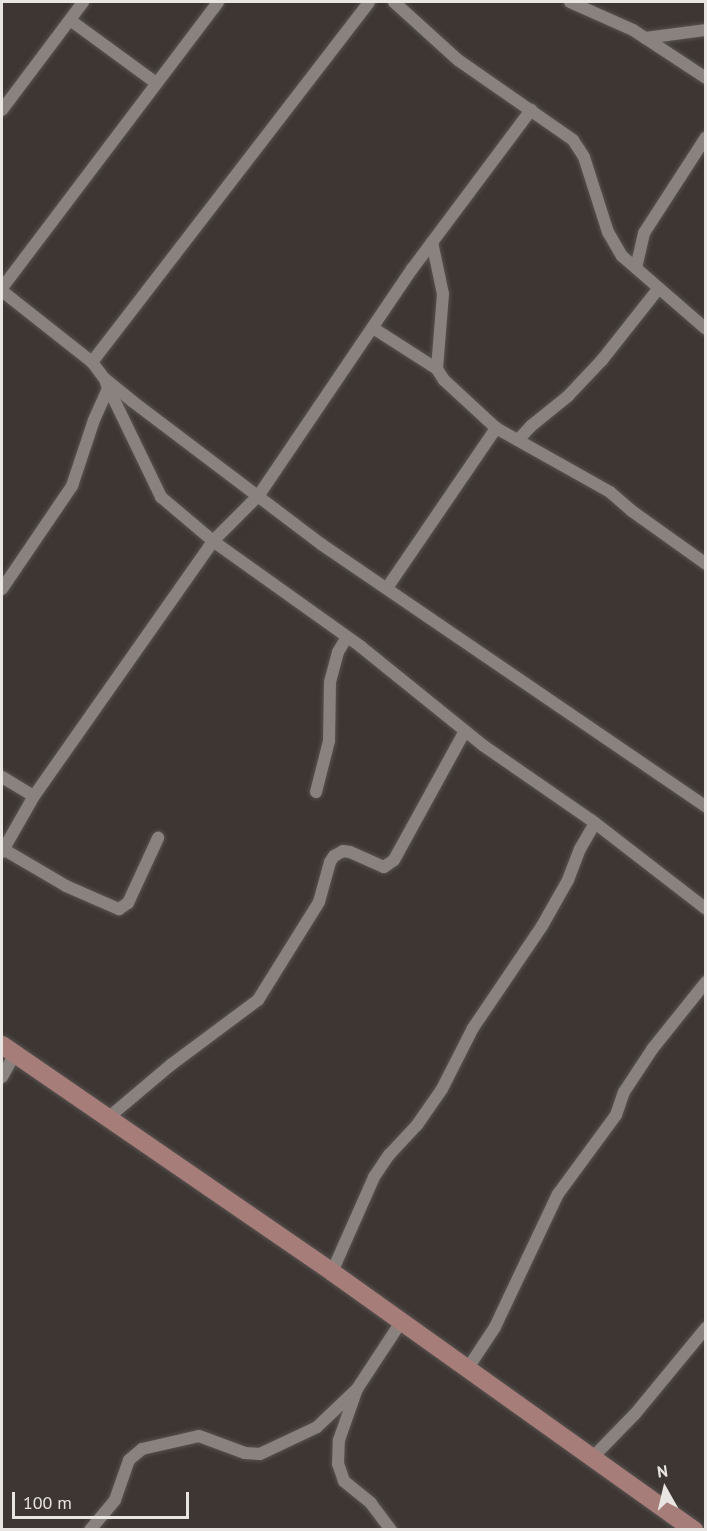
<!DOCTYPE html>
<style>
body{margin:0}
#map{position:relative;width:707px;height:1531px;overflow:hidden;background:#3d3633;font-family:"PT Sans",sans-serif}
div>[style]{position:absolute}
.roads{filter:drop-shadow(0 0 2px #57524f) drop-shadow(0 0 2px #57524f)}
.street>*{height:12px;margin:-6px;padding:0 6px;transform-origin:6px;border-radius:6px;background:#89827e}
.secondary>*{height:18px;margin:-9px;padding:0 9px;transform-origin:9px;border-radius:9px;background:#a77d7a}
span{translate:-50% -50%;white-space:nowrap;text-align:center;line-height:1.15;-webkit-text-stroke:5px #3d3633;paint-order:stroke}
.frame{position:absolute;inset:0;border:3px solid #e9e5e3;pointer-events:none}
.north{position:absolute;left:635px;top:1459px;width:60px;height:60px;-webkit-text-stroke:4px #3d3633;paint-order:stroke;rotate:352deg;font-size:16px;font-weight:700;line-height:24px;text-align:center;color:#e9e5e3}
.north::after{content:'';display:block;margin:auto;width:21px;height:27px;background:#e9e5e3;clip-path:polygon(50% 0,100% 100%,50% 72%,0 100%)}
.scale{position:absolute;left:12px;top:1492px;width:177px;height:27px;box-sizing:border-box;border:3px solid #e9e5e3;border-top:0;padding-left:8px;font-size:18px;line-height:21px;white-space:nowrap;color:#e9e5e3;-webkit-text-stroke:4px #3d3633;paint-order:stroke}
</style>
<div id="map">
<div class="roads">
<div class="street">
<div style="left:394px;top:2px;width:86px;rotate:42.2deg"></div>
<div style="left:458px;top:60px;width:140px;rotate:34.8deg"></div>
<div style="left:573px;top:140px;width:20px;rotate:57deg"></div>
<div style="left:584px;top:157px;width:79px;rotate:72.3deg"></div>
<div style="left:608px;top:232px;width:28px;rotate:60deg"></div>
<div style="left:622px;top:256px;width:111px;rotate:41deg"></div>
<div style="left:570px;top:2px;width:69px;rotate:24deg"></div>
<div style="left:633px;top:30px;width:87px;rotate:33.3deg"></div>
<div style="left:70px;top:20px;width:107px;rotate:36.2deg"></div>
<div style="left:645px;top:38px;width:62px;rotate:-7.5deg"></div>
<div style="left:2px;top:110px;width:135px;rotate:-53.1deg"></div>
<div style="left:432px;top:242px;width:53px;rotate:78.1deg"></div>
<div style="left:443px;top:294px;width:75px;rotate:94.6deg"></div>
<div style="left:437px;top:369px;width:13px;rotate:58deg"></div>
<div style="left:444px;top:380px;width:71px;rotate:42.7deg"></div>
<div style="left:496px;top:428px;width:131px;rotate:29.3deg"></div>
<div style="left:610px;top:492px;width:29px;rotate:41deg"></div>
<div style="left:632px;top:511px;width:91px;rotate:35.6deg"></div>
<div style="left:636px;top:268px;width:36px;rotate:-77deg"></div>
<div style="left:644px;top:233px;width:114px;rotate:-57.1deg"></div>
<div style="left:2px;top:288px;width:358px;rotate:-52.9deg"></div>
<div style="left:2px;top:291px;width:115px;rotate:38.3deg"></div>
<div style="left:92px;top:362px;width:21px;rotate:53deg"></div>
<div style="left:105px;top:379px;width:35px;rotate:39deg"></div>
<div style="left:132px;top:401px;width:237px;rotate:37.1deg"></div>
<div style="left:321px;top:544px;width:466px;rotate:34.3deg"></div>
<div style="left:373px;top:328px;width:76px;rotate:32.6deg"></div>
<div style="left:92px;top:362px;width:454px;rotate:-52.4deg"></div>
<div style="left:106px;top:383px;width:127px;rotate:64.2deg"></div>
<div style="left:161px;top:497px;width:68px;rotate:40.2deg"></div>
<div style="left:213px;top:541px;width:181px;rotate:35.5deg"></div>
<div style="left:360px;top:646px;width:159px;rotate:38.9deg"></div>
<div style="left:484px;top:746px;width:130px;rotate:34.7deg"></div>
<div style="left:591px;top:820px;width:145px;rotate:37.7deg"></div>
<div style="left:518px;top:440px;width:19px;rotate:-47deg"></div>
<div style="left:531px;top:426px;width:48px;rotate:-39deg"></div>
<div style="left:568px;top:396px;width:50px;rotate:-46.6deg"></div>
<div style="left:602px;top:360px;width:90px;rotate:-51.7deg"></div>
<div style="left:387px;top:588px;width:194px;rotate:-55.7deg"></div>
<div style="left:2px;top:589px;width:125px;rotate:-55.8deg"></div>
<div style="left:72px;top:486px;width:70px;rotate:-71.6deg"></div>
<div style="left:94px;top:420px;width:35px;rotate:-66deg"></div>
<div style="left:2px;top:777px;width:37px;rotate:31deg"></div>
<div style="left:316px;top:792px;width:53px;rotate:-75.7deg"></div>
<div style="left:329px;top:741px;width:59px;rotate:-89deg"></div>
<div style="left:330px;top:682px;width:31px;rotate:-75deg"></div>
<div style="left:338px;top:652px;width:17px;rotate:-59deg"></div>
<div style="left:3px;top:849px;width:73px;rotate:30.4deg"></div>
<div style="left:66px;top:886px;width:58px;rotate:23.5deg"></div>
<div style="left:119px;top:909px;width:11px;rotate:-34deg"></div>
<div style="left:128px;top:903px;width:72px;rotate:-65.2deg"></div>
<div style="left:2px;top:852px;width:64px;rotate:-60.3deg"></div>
<div style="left:34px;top:796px;width:312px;rotate:-54.9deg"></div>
<div style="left:213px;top:541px;width:65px;rotate:-45deg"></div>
<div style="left:259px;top:495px;width:273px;rotate:-55.9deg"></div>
<div style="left:412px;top:269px;width:199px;rotate:-53.2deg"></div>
<div style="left:2px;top:1077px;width:26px;rotate:-61deg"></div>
<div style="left:109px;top:1117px;width:82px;rotate:-40.1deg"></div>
<div style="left:172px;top:1064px;width:107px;rotate:-36.7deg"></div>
<div style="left:258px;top:1000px;width:115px;rotate:-58.1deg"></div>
<div style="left:319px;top:902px;width:41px;rotate:-74.6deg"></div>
<div style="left:330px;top:862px;width:7px;rotate:-56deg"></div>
<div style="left:334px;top:856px;width:10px;rotate:-29deg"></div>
<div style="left:343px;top:851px;width:7px;rotate:8deg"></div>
<div style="left:350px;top:852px;width:37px;rotate:24deg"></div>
<div style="left:384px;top:867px;width:12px;rotate:-35deg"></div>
<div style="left:394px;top:860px;width:147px;rotate:-61.2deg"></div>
<div style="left:332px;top:1272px;width:104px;rotate:-66.1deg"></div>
<div style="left:374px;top:1177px;width:27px;rotate:-56deg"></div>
<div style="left:389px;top:1155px;width:41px;rotate:-47deg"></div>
<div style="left:417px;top:1125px;width:44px;rotate:-55.2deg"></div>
<div style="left:442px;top:1089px;width:68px;rotate:-63.1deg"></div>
<div style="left:473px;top:1028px;width:123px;rotate:-55.9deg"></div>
<div style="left:542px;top:926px;width:53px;rotate:-60.5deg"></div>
<div style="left:568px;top:880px;width:33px;rotate:-69deg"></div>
<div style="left:580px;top:849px;width:30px;rotate:-60deg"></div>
<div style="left:468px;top:1368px;width:49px;rotate:-56.6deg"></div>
<div style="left:495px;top:1327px;width:147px;rotate:-64.7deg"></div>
<div style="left:558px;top:1194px;width:98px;rotate:-53.7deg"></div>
<div style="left:616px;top:1115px;width:24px;rotate:-71deg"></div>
<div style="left:624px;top:1092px;width:53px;rotate:-56.6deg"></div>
<div style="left:653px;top:1048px;width:85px;rotate:-51.2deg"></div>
<div style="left:593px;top:1457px;width:60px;rotate:-45.7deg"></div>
<div style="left:635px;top:1414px;width:112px;rotate:-50.5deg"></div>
<div style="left:90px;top:1530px;width:39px;rotate:-50deg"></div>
<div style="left:115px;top:1500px;width:42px;rotate:-70.7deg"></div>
<div style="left:129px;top:1460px;width:17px;rotate:-40deg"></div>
<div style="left:142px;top:1449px;width:58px;rotate:-12.8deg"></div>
<div style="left:199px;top:1436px;width:49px;rotate:20.3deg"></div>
<div style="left:245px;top:1453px;width:15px;rotate:4deg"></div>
<div style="left:260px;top:1454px;width:63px;rotate:-25.3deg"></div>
<div style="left:317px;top:1427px;width:55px;rotate:-43.5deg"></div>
<div style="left:391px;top:1530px;width:34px;rotate:-127deg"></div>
<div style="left:371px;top:1503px;width:35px;rotate:-141deg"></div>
<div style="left:344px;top:1481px;width:18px;rotate:-109deg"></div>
<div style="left:338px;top:1464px;width:24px;rotate:-88deg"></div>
<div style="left:339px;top:1440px;width:54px;rotate:-70.6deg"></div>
<div style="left:357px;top:1389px;width:80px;rotate:-56.7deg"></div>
</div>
<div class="secondary">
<div style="left:2px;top:1045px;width:401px;rotate:34.5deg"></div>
<div style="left:332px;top:1272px;width:445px;rotate:35.5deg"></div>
</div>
</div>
<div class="frame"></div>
<div class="north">N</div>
<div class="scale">100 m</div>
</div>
